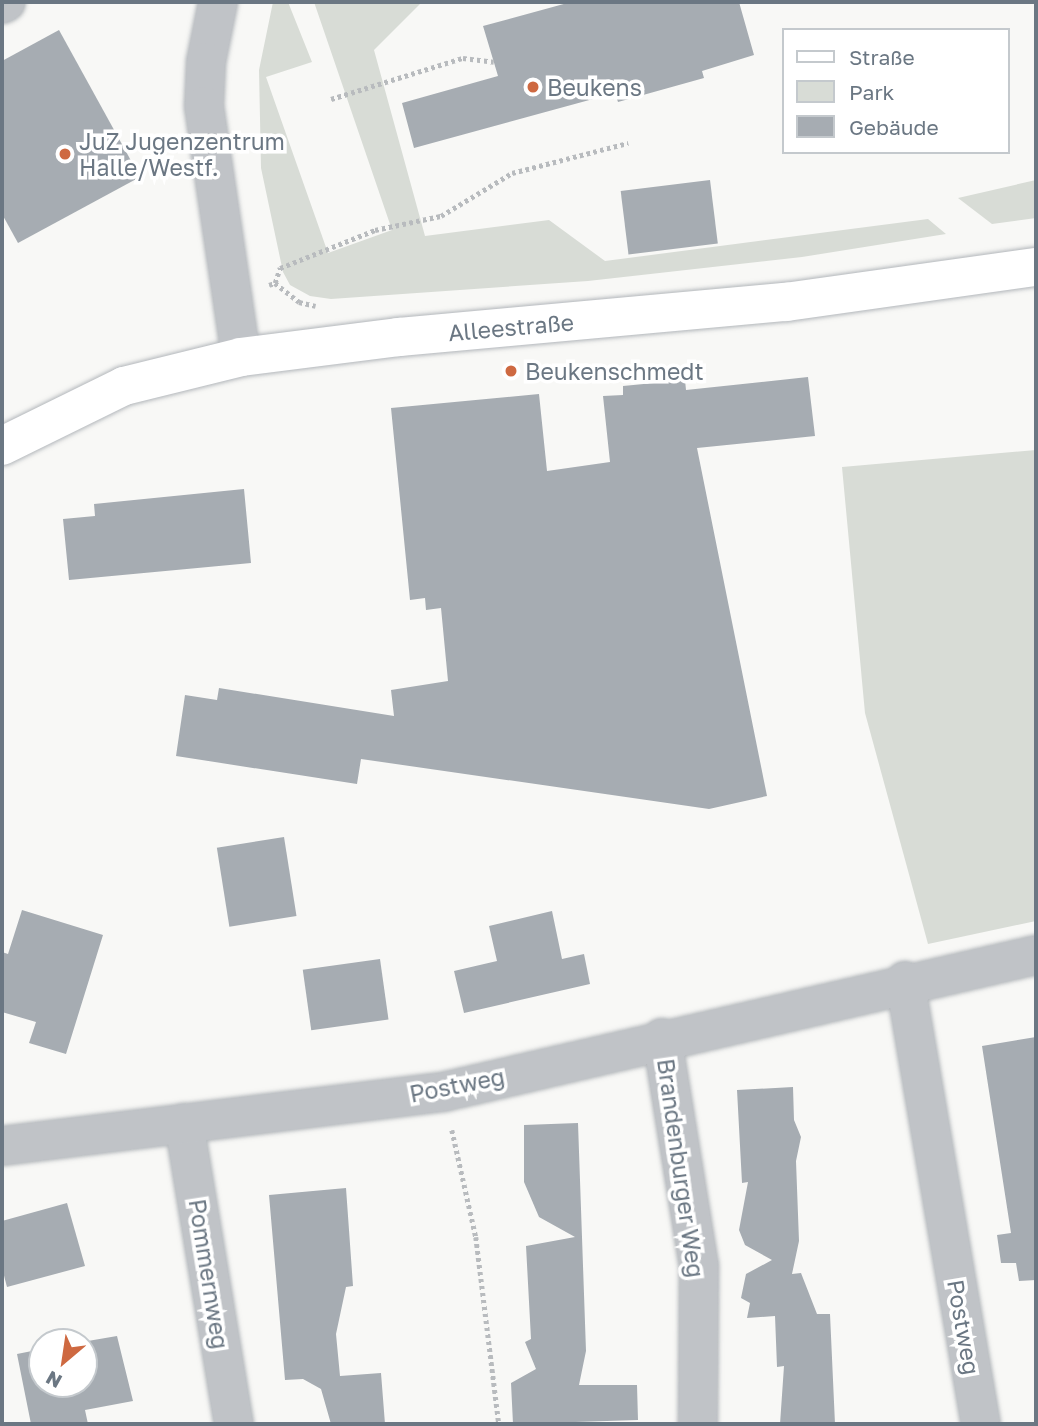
<!DOCTYPE html>
<meta charset="utf-8">
<style>
body{margin:0}
#map{position:relative;width:1038px;height:1426px;overflow:hidden;background:#f8f8f6;font-family:"Golos Text",sans-serif}
div>[style]{position:absolute}
.green>*{inset:0;background:#d8dcd6}
.building>*{inset:0;background:#a6acb2;transform-origin:0 0}
.path>*{height:4.5px;margin-top:-2.25px;transform-origin:0;background:repeating-linear-gradient(90deg,#b8bbbe 0 3.5px,transparent 0 7px)}
.roads{filter:drop-shadow(0 0 2px #b3b7bb) drop-shadow(0 0 2px #b3b7bb)}
.street>*{height:38px;margin:-19px;padding:0 19px;transform-origin:19px;border-radius:19px;background:#c0c3c7}
.secondary>*{height:38px;margin:-19px;padding:0 19px;transform-origin:19px;border-radius:19px;background:#fff}
.dots>*{width:19px;height:19px;translate:-50% -50%;box-sizing:border-box;border:4px solid #fff;border-radius:50%}
span{translate:-50% -50%;white-space:nowrap;text-align:center;line-height:1.15;-webkit-text-stroke:7px #fff;paint-order:stroke}
.poi-label{font-size:23px;color:#6b7783}
.left{translate:0 -50%;text-align:left}
.street-label{font-size:23px;color:#6b7783}
.frame{position:absolute;inset:0;border:4px solid #6b7783;pointer-events:none}
.legend{position:absolute;left:782px;top:28px;width:228px;height:126px;box-sizing:border-box;background:#fff;border:2px solid #c4c9cd;margin:0;padding:9px 12px;list-style:none;font-size:21px;color:#6b7783}
.legend li{display:flex;align-items:center;gap:14px;height:35px}
.legend b{width:35px;border:2px solid #c4c9cd}
.north{position:absolute;left:28px;top:1328px;width:70px;height:70px;box-sizing:border-box;background:#fff;border:2px solid #c4c9cd;border-radius:50%;rotate:209deg;font-size:19px;font-weight:700;line-height:28px;text-align:center;color:#6b7783}
.north::after{content:'';display:block;margin:auto;width:24px;height:32px;background:#ce6941;clip-path:polygon(50% 0,100% 100%,50% 72%,0 100%)}
</style>
<div id="map">
<div class="green">
<div style="clip-path:polygon(273px 2px,288px 2px,312px 62px,266px 77px,328px 253px,392px 230px,314px 2px,422px 2px,374px 50px,425px 236px,549px 220px,605px 261px,928px 219px,946px 234px,802px 257px,588px 281px,331px 299px,310px 296px,290px 285px,283px 272px,261px 168px,259px 70px)"></div>
<div style="clip-path:polygon(1036px 180px,1036px 218px,992px 224px,958px 198px)"></div>
<div style="clip-path:polygon(1036px 450px,1036px 921px,928px 944px,865px 713px,842px 467px)"></div>
</div>
<div class="building">
<div style="clip-path:polygon(571px 2px,739px 2px,754px 55px,702px 71px,704px 78px,618px 102px,615px 93px,414px 148px,402px 103px,498px 76px,483px 26px)"></div>
<div style="clip-path:polygon(59px 30px,140px 177px,18px 243px,2px 214px,2px 61px)"></div>
<div style="left:710px;top:180px;width:64px;height:90px;rotate:83deg"></div>
<div style="clip-path:polygon(808px 377px,815px 436px,697px 448px,767px 796px,709px 809px,361px 759px,357px 784px,176px 756px,185px 695px,217px 700px,219px 688px,394px 716px,391px 690px,448px 681px,441px 608px,426px 610px,425px 598px,410px 600px,391px 408px,539px 394px,547px 471px,610px 462px,603px 396px,623px 395px,623px 386px,685px 380px,686px 390px)"></div>
<div style="clip-path:polygon(244px 489px,251px 563px,69px 580px,63px 519px,95px 516px,94px 504px)"></div>
<div style="left:284px;top:837px;width:80px;height:68px;rotate:81deg"></div>
<div style="clip-path:polygon(22px 910px,103px 935px,66px 1054px,29px 1043px,36px 1022px,2px 1012px,2px 952px,8px 954px)"></div>
<div style="clip-path:polygon(552px 911px,562px 959px,584px 954px,590px 984px,464px 1013px,454px 971px,497px 961px,489px 926px)"></div>
<div style="left:380px;top:959px;width:61px;height:78px;rotate:82deg"></div>
<div style="clip-path:polygon(1036px 1037px,1036px 1280px,1019px 1281px,1016px 1263px,1001px 1263px,997px 1235px,1011px 1233px,982px 1046px)"></div>
<div style="clip-path:polygon(793px 1087px,794px 1120px,801px 1137px,796px 1161px,799px 1241px,792px 1274px,801px 1273px,817px 1314px,830px 1314px,835px 1424px,780px 1424px,784px 1366px,777px 1367px,775px 1316px,747px 1318px,750px 1303px,741px 1298px,746px 1274px,772px 1260px,745px 1245px,739px 1230px,748px 1182px,742px 1183px,737px 1090px)"></div>
<div style="clip-path:polygon(578px 1123px,586px 1351px,579px 1385px,637px 1385px,638px 1420px,513px 1424px,511px 1383px,536px 1369px,525px 1342px,531px 1339px,526px 1246px,575px 1237px,539px 1217px,524px 1182px,524px 1125px)"></div>
<div style="clip-path:polygon(346px 1188px,353px 1286px,346px 1287px,336px 1334px,340px 1376px,381px 1373px,385px 1424px,331px 1424px,321px 1389px,303px 1379px,285px 1380px,269px 1195px)"></div>
<div style="clip-path:polygon(67px 1203px,85px 1266px,7px 1287px,2px 1268px,2px 1221px)"></div>
<div style="clip-path:polygon(117px 1336px,133px 1401px,85px 1410px,88px 1424px,31px 1424px,17px 1354px,42px 1349px,42px 1384px,84px 1384px,82px 1342px)"></div>
</div>
<div class="path">
<div style="left:331px;top:99px;width:138px;rotate:-17.3deg"></div>
<div style="left:463px;top:58px;width:31px;rotate:7deg"></div>
<div style="left:275px;top:283px;width:16px;rotate:-72deg"></div>
<div style="left:280px;top:268px;width:102px;rotate:-21.8deg"></div>
<div style="left:375px;top:230px;width:67px;rotate:-12deg"></div>
<div style="left:441px;top:216px;width:83px;rotate:-31.2deg"></div>
<div style="left:512px;top:173px;width:120px;rotate:-14.5deg"></div>
<div style="left:269px;top:285px;width:6px;rotate:-18deg"></div>
<div style="left:275px;top:283px;width:31px;rotate:38deg"></div>
<div style="left:299px;top:302px;width:17px;rotate:13deg"></div>
<div style="left:452px;top:1130px;width:110px;rotate:77.4deg"></div>
<div style="left:476px;top:1237px;width:188px;rotate:83deg"></div>
</div>
<div class="roads">
<div class="street">
<div style="left:218px;top:2px;width:61px;rotate:101.3deg"></div>
<div style="left:206px;top:62px;width:44px;rotate:92.6deg"></div>
<div style="left:204px;top:106px;width:254px;rotate:81.6deg"></div>
<div style="left:2px;top:4px;width:4px;rotate:-27deg"></div>
<div style="left:905px;top:981px;width:449px;rotate:80.3deg"></div>
<div style="left:662px;top:1038px;width:231px;rotate:80.8deg"></div>
<div style="left:699px;top:1266px;width:158px;rotate:90.4deg"></div>
<div style="left:184px;top:1123px;width:305px;rotate:80.6deg"></div>
<div style="left:2px;top:1146px;width:444px;rotate:-7deg"></div>
<div style="left:443px;top:1092px;width:609px;rotate:-13.01deg"></div>
</div>
<div class="secondary">
<div style="left:2px;top:446px;width:136px;rotate:-26.2deg"></div>
<div style="left:124px;top:386px;width:121px;rotate:-13.9deg"></div>
<div style="left:241px;top:357px;width:159px;rotate:-7.2deg"></div>
<div style="left:399px;top:337px;width:389px;rotate:-5.2deg"></div>
<div style="left:786px;top:302px;width:252px;rotate:-8deg"></div>
</div>
</div>
<div class="dots">
<div style="left:533px;top:87px;background:#ce6941"></div>
<div style="left:65px;top:154px;background:#ce6941"></div>
<div style="left:511px;top:371px;background:#ce6941"></div>
</div>
<div class="poi-label">
<span class="left" style="left:547px;top:87px">Beukens</span>
<span class="left" style="left:79px;top:154px">JuZ Jugenzentrum<br>Halle/Westf.</span>
<span class="left" style="left:525px;top:371px">Beukenschmedt</span>
</div>
<div class="street-label">
<span style="left:511px;top:327px;rotate:-5deg">Alleestraße</span>
<span style="left:457px;top:1085px;rotate:-11deg">Postweg</span>
<span style="left:681px;top:1168px;rotate:82deg">Brandenburger Weg</span>
<span style="left:209px;top:1274px;rotate:81deg">Pommernweg</span>
<span style="left:964px;top:1327px;rotate:80deg">Postweg</span>
</div>
<div class="frame"></div>
<ul class="legend">
<li><b style="height:9px;background:#fff"></b>Straße</li>
<li><b style="height:19px;background:#d8dcd6"></b>Park</li>
<li><b style="height:19px;background:#a6acb2"></b>Gebäude</li>
</ul>
<div class="north">N</div>
</div>
